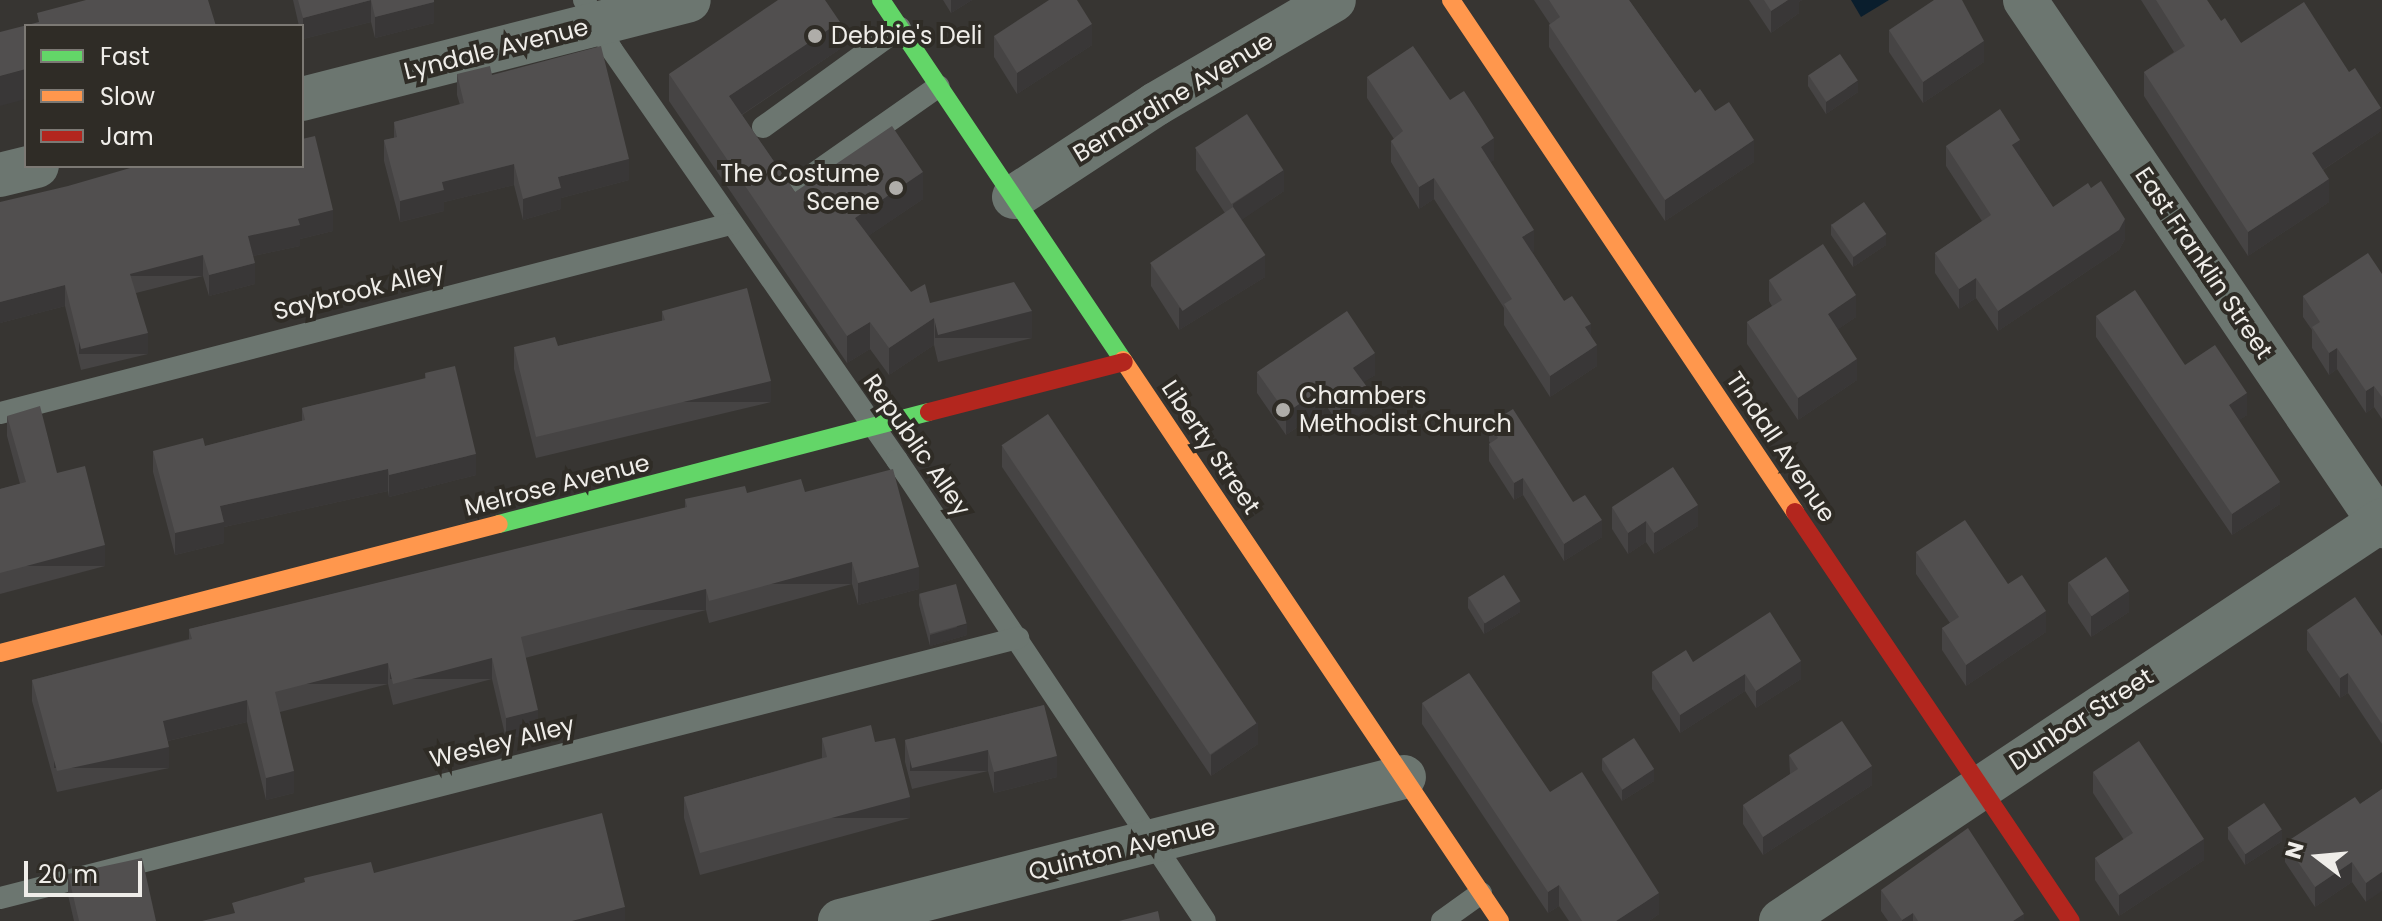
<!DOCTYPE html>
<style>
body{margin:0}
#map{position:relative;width:2382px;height:921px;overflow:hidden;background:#373532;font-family:Poppins,sans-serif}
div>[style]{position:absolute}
.water>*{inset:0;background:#0a1e2d}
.lane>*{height:22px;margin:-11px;padding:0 11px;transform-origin:11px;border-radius:11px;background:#6c7670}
.street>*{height:44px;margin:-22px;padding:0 22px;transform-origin:22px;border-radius:22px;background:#6c7670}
.fast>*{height:18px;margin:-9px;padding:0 9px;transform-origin:9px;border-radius:9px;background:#63d668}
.slow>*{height:18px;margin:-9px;padding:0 9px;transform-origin:9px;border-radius:9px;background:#ff974d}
.jam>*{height:18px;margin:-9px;padding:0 9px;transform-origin:9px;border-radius:9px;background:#b3261e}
.wall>*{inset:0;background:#464444}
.shaded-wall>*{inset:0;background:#393737;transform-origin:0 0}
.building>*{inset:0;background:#514f4f;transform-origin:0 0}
.dots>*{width:22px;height:22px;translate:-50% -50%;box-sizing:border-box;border:4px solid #2f2c26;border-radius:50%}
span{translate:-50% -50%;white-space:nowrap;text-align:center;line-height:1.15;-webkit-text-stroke:8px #2f2c26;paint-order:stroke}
.poi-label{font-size:24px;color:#efede9}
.left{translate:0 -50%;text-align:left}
.right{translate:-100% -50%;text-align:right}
.street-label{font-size:24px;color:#efede9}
.legend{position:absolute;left:24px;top:24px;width:280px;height:144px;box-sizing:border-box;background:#2f2c26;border:2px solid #7c7974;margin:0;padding:10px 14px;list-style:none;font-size:24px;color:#efede9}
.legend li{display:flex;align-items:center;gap:16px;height:40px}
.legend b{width:40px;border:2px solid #7c7974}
.north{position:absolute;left:2278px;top:817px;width:80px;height:80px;-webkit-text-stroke:6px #2f2c26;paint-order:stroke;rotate:286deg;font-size:22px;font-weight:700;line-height:32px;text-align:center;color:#efede9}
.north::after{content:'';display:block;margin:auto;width:28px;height:36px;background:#efede9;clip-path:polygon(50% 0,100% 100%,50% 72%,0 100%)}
.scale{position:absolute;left:24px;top:861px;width:118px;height:36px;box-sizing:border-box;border:4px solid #efede9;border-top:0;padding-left:10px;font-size:24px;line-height:28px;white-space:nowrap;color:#efede9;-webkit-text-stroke:6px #2f2c26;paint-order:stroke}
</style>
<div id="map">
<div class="water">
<div style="clip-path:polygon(1851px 0,1889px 0,1861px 17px)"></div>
</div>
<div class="lane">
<div style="left:584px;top:0;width:57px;rotate:60.8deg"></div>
<div style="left:612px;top:50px;width:499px;rotate:55.2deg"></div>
<div style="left:897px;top:460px;width:554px;rotate:56.25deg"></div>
<div style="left:763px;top:127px;width:169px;rotate:-35.9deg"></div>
<div style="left:792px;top:189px;width:179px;rotate:-35deg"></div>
<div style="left:0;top:413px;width:755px;rotate:-14.5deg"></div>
<div style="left:0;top:898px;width:1051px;rotate:-14.33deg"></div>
<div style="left:1442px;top:921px;width:48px;rotate:-35.7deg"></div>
</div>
<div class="street">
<div style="left:2025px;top:0;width:636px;rotate:55.83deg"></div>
<div style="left:302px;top:99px;width:399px;rotate:-14.3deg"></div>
<div style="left:0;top:175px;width:38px;rotate:-14deg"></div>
<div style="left:1014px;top:197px;width:170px;rotate:-33.2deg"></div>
<div style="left:1156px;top:104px;width:206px;rotate:-30.3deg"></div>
<div style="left:840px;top:921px;width:582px;rotate:-14.32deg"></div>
<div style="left:1781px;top:921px;width:722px;rotate:-33.71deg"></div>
</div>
<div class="fast">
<div style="left:881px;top:0;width:434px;rotate:56.1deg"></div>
<div style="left:499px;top:524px;width:444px;rotate:-14.6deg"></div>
</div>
<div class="slow">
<div style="left:1451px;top:0;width:617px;rotate:56.1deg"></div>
<div style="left:1123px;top:360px;width:676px;rotate:56.1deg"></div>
<div style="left:0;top:653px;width:515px;rotate:-14.49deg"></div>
</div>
<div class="jam">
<div style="left:929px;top:412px;width:201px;rotate:-14.4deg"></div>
<div style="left:1795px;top:512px;width:493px;rotate:56deg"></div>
</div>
<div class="wall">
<div style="clip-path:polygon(293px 0,434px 0,434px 23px,375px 38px,371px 22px,303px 39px,302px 26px,299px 26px)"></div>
<div style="clip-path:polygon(943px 0,972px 0,951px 13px)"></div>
<div style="clip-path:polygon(1534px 0,1629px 0,1695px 93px,1715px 111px,1754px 162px,1665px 221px,1549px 47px,1549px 25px,1550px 24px)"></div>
<div style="clip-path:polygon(1749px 0,1802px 0,1799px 2px,1799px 13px,1771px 33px)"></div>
<div style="clip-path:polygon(2141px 0,2207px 0,2221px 21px,2241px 43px,2381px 131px,2323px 170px,2329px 202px,2248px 256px,2144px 96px,2144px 72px,2174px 52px)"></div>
<div style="clip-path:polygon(1889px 30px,1984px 62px,1923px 103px,1889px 52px)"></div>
<div style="clip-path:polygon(994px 36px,1092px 45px,1017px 94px,994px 57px)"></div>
<div style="clip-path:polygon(840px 49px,742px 115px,795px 192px,923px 199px,868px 236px,911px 292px,930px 303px,1032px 338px,938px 362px,934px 345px,889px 375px,870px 349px,847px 363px,669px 101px,669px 74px)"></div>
<div style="clip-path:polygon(457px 74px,492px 75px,629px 180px,561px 198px,561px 209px,523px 220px,514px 185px,444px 202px,444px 211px,400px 222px,384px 161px,384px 140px,394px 138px,394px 122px,460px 105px,457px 95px)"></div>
<div style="clip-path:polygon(1808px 75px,1858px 92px,1826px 114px,1808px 86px)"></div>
<div style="clip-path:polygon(1367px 77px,1450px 100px,1494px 160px,1490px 162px,1534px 251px,1532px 252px,1564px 301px,1591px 336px,1597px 366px,1550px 397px,1504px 325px,1504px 308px,1434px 199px,1419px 209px,1391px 162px,1391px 141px,1394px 139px,1367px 98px)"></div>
<div style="clip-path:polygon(1946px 146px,2020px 157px,2053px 207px,2125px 239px,2119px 250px,1998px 331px,1976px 298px,1959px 309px,1935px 273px,1935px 253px,1982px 221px,1946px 166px)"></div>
<div style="clip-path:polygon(1196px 149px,1284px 191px,1241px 220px,1265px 277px,1179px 330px,1151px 286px,1151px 265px,1225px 213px,1196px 170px)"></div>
<div style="clip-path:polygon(0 202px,333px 231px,300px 239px,300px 246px,253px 256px,255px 284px,209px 296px,203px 276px,136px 293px,148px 354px,81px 370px,65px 306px,0 323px)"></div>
<div style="clip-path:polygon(1831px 224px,1886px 245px,1853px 267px,1831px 235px)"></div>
<div style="clip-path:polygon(2382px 274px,2382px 419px,2374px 407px,2366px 413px,2337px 369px,2329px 375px,2312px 348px,2312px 330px,2303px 317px,2303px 296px)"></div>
<div style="clip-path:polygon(1769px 280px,1856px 317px,1838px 329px,1857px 380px,1798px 420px,1747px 344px,1747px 322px,1772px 306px,1769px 301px)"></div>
<div style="clip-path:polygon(662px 311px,771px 402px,536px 458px,514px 369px,514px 347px,558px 346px,662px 321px)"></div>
<div style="clip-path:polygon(2096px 316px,2185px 365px,2247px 415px,2239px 420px,2280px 504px,2232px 535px,2096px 337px)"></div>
<div style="clip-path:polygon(1257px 372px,1375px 375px,1363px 382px,1367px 409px,1340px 426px,1327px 407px,1286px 435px,1257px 393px)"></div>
<div style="clip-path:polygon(425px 373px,476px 475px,389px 497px,388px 491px,224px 527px,224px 543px,175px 555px,153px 472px,153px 451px,205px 446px,302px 421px,302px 408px,425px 379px)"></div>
<div style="clip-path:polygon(7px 416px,57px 473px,105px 566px,0 594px,0 489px,20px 484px,7px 436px)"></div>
<div style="clip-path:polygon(1489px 424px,1573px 502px,1602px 537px,1564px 561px,1523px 495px,1514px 500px,1489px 461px,1489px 444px,1490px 443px,1489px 441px)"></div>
<div style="clip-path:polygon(1002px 446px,1258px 744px,1211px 776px,1002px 467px)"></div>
<div style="clip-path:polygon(805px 492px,919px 589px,858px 605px,852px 584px,709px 623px,706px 610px,525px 658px,538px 732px,506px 739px,492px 679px,393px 705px,388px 684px,280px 712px,294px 793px,266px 800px,247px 722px,168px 741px,169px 768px,57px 792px,32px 701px,32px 680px,189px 639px,189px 629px,685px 508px,685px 499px,747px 493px)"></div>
<div style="clip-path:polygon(1612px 507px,1698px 526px,1654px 554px,1646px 542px,1628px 554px,1612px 529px)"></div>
<div style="clip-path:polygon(1916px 552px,2008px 584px,2046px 632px,1966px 686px,1942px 650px,1942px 628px,1950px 623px,1916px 574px)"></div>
<div style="clip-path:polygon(2068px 582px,2129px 612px,2091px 637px,2068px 603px)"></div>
<div style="clip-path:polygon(919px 594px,967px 635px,930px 646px,919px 605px)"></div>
<div style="clip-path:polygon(1468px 597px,1520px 612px,1484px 634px,1468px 608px)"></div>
<div style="clip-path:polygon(2307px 630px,2382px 636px,2382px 744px,2348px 693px,2340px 698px,2307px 650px)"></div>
<div style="clip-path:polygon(1693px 662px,1801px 679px,1756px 708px,1745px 691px,1680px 733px,1652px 689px,1652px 672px)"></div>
<div style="clip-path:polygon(1422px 703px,1550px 792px,1659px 914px,1649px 921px,1569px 921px,1559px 906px,1548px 913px,1422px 724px)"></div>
<div style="clip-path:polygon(1044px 705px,1057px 777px,994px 793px,988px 771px,912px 789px,905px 762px,905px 740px)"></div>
<div style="clip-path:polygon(822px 738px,875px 742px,910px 818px,700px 875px,684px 818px,684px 797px,822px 758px)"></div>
<div style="clip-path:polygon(1789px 755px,1872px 785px,1763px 855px,1743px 824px,1743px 805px,1790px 774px)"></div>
<div style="clip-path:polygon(1602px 759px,1654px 781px,1622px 801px,1602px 770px)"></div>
<div style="clip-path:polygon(2093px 772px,2204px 860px,2119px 916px,2095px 880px,2095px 858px,2124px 840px,2093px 793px)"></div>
<div style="clip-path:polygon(2382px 789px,2366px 902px,2352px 882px,2315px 907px,2285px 862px,2285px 843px,2360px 804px)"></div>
<div style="clip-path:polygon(2228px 828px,2282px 841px,2245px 865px,2228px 839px)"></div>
<div style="clip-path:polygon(68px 874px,156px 921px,74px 921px,68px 895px)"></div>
<div style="clip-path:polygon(1881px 890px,2024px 921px,1888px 921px,1881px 911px)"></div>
</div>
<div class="shaded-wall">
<div style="clip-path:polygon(371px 0,371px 22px,303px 39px,303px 18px)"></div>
<div style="clip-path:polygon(951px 0,972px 0,951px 13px)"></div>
<div style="clip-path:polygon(1788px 0,1802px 0,1799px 2px,1799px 13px,1771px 33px,1771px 11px)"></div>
<div style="clip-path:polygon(434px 2px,434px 23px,375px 38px,375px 17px)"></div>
<div style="clip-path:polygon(840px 22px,840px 49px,729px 123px,729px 96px)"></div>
<div style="clip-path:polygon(1092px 24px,1092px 45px,1017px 94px,1017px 73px)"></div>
<div style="clip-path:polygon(1984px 41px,1984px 62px,1923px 103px,1923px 82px)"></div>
<div style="clip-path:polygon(26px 69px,26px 99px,0 106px,0 76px)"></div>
<div style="clip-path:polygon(1858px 81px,1858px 92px,1826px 114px,1826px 102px)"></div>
<div style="clip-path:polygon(2381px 108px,2381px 131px,2312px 177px,2312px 153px)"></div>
<div style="clip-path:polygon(1494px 138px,1494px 160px,1481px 168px,1481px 147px)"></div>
<div style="clip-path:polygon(1754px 140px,1754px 162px,1665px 221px,1665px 200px)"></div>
<div style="clip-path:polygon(2020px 140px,2020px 160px,2012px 145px)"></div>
<div style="clip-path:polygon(629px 159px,629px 180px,561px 198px,561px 209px,523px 220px,523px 199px,558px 177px)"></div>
<div style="clip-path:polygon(514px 164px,514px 185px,444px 202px,444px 211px,400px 222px,400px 201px,442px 182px)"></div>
<div style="clip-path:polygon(1284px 170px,1284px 191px,1233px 226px,1233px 204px)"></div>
<div style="clip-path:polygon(923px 172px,923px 199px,855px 245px,855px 218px)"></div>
<div style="clip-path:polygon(1434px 178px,1434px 199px,1419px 209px,1419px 187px)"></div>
<div style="clip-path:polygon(2329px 179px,2329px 202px,2248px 256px,2248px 232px)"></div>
<div style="clip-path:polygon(333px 210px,333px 231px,300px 239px,300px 246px,248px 257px,248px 236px,298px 219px)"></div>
<div style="clip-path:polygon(2125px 219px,2125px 239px,2119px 250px,1998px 331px,1998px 311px)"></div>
<div style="clip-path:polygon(1534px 230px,1534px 251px,1522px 259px,1522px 237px)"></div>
<div style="clip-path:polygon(1886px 234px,1886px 245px,1853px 267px,1853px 256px)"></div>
<div style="left:203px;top:255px;width:21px;height:75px;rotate:90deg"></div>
<div style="clip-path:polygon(1265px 255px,1265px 277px,1179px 330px,1179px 308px)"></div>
<div style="clip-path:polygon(255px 263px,255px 284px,209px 296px,209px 275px)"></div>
<div style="clip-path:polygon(1976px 278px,1976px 298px,1959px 309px,1959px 289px)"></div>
<div style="clip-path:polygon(65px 285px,65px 306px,0 323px,0 302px)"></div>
<div style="clip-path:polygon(1856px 295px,1856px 317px,1828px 336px,1828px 314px)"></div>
<div style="left:1032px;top:311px;width:27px;height:97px;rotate:90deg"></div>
<div style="clip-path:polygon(934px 318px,934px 345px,889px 375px,889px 348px)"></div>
<div style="clip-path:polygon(870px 322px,870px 349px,847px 363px,847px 336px)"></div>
<div style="clip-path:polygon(1591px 324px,1591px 346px,1585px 327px)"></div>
<div style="left:148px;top:333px;width:21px;height:69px;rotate:90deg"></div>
<div style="clip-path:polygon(1597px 345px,1597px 366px,1550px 397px,1550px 376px)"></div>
<div style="clip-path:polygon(2337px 348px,2337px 369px,2329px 375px,2329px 353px)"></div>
<div style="clip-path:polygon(1375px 353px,1375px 375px,1353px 389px,1353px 368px)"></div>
<div style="clip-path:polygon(1857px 359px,1857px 380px,1798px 420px,1798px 398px)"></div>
<div style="left:771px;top:381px;width:21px;height:242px;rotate:90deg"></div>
<div style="clip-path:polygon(1327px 385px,1327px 407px,1286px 435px,1286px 413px)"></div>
<div style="clip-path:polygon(2374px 386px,2374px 407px,2366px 413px,2366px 391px)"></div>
<div style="clip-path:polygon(1367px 387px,1367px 409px,1340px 426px,1340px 405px)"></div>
<div style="clip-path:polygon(2247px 393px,2247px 415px,2229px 427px,2229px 405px)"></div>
<div style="clip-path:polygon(476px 454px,476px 475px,389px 497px,389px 475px)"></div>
<div style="clip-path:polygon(388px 469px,388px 491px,224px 527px,224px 543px,175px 555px,175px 533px,220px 506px)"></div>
<div style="clip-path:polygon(1523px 478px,1523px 495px,1514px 500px,1514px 483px)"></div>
<div style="clip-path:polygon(2280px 482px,2280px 504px,2232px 535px,2232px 514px)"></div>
<div style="clip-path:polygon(1698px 505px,1698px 526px,1654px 554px,1654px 533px)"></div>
<div style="clip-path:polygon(1602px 520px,1602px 537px,1564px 561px,1564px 544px)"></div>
<div style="clip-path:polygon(1646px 521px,1646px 542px,1628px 554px,1628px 533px)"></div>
<div style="left:105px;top:545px;width:21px;height:109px;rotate:90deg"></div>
<div style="left:852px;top:562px;width:22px;height:148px;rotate:90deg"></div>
<div style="clip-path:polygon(919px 567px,919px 589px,858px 605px,858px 583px)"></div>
<div style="left:706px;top:589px;width:21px;height:191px;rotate:90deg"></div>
<div style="clip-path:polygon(2129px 591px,2129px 612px,2091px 637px,2091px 616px)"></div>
<div style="clip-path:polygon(1520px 601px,1520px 612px,1484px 634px,1484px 623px)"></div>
<div style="clip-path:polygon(2046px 611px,2046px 632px,1966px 686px,1966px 665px)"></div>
<div style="clip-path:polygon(967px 624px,967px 635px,930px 646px,930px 635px)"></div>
<div style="left:492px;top:658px;width:21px;height:102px;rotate:90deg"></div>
<div style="clip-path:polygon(1801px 661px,1801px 679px,1756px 708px,1756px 691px)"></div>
<div style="left:388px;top:663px;width:21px;height:117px;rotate:90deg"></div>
<div style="clip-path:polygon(2348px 673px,2348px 693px,2340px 698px,2340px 678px)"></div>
<div style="clip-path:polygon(1745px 674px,1745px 691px,1680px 733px,1680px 715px)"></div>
<div style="clip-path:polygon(247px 700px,247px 722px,163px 742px,163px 721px)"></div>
<div style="clip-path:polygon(538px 710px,538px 732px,506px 739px,506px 718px)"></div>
<div style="clip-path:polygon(1258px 722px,1258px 744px,1211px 776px,1211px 755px)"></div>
<div style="left:169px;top:747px;width:21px;height:115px;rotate:90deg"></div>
<div style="left:988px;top:750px;width:21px;height:78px;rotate:90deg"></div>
<div style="clip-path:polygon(1057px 756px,1057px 777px,994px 793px,994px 772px)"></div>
<div style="clip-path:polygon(1872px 766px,1872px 785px,1763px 855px,1763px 837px)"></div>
<div style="clip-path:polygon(1654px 769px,1654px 781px,1622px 801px,1622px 790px)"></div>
<div style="clip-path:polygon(294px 771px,294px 793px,266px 800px,266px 778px)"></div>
<div style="left:910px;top:797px;width:21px;height:217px;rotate:90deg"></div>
<div style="clip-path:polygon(2282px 830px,2282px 841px,2245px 865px,2245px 854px)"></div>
<div style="clip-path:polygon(2204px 839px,2204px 860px,2119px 916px,2119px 895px)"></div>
<div style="clip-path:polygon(2352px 862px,2352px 882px,2315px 907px,2315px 887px)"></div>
<div style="clip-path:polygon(2382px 872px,2382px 891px,2366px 902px,2366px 883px)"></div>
<div style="clip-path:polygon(1559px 885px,1559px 906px,1548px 913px,1548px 892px)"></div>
<div style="clip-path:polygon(1659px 893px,1659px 914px,1649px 921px,1616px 921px)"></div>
<div style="clip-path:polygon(625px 907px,625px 921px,572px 921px)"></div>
<div style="clip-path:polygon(1913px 913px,1913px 921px,1902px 921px,1902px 920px)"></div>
<div style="clip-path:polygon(2024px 914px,2024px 921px,2013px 921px)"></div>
</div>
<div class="building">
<div style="clip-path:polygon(86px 0,208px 0,216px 26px,26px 26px,26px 69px,0 76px,0 32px,39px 22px,37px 13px)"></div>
<div style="clip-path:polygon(298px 0,434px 0,434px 2px,375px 17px,371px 0,303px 18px)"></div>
<div style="clip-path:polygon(778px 0,825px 0,840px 22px,729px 96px,795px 192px,892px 126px,923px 172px,855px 218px,911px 292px,925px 284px,930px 303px,1014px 282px,1032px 311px,938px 335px,934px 318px,889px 348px,870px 322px,847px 336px,669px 74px)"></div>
<div style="clip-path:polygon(1049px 0,1077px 0,1092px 24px,1017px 73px,994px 36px)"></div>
<div style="clip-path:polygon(1549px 0,1629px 0,1695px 93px,1700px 89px,1715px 111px,1729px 102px,1754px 140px,1665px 200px,1549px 25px,1560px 17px)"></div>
<div style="clip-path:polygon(1764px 0,1788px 0,1771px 11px)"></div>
<div style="clip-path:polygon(1934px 0,1962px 0,1984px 41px,1923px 82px,1889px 30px)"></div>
<div style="clip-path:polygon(2156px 0,2207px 0,2221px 21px,2225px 18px,2241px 43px,2304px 2px,2349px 72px,2355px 68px,2381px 108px,2312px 153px,2329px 179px,2248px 232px,2144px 72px,2185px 46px)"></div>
<div style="clip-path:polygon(601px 46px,629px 159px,558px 177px,561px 188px,523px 199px,514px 164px,442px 182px,444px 190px,400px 201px,384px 140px,397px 137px,394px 122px,464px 103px,457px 74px,490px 66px,492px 75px)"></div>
<div style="clip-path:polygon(1413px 46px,1450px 100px,1464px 91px,1481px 117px,1494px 138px,1481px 147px,1534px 230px,1522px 237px,1564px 301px,1572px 296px,1591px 324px,1585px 327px,1597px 345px,1550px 376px,1504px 304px,1512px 299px,1434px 178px,1419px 187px,1391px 141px,1403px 131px,1367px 77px)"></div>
<div style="left:1840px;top:54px;width:32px;height:38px;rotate:56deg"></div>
<div style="clip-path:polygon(2000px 109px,2020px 140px,2012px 145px,2053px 207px,2088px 183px,2091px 188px,2101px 181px,2125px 219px,2119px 230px,1998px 311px,1976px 278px,1959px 289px,1935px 253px,1991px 215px,1946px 146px)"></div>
<div style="left:1247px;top:114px;width:67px;height:62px;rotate:57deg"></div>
<div style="clip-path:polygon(315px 136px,333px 210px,298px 219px,300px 225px,248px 236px,255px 263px,209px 275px,203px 255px,130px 274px,148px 333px,81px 349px,65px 285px,0 302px,0 202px,68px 186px,137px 166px,302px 166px,302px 139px)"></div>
<div style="left:1864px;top:202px;width:39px;height:40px;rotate:55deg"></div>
<div style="left:1233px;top:207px;width:58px;height:100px;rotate:56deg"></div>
<div style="clip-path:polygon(1823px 244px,1856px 295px,1828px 314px,1857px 359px,1798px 398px,1747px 322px,1782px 300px,1769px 280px)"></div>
<div style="clip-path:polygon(2368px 253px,2382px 274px,2382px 397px,2374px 386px,2366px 391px,2337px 348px,2329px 353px,2312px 327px,2320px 322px,2303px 296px)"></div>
<div style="clip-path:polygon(747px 288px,771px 381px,536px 437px,514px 347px,555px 337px,558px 346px,665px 320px,662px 311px)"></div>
<div style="clip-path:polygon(2135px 290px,2185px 365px,2215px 345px,2247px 393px,2229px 405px,2280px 482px,2232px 514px,2096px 316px)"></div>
<div style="clip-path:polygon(1347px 311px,1375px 353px,1353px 368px,1367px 387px,1340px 405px,1327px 385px,1286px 413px,1257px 372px)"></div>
<div style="clip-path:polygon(455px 366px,476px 454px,389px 475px,388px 469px,220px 506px,224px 522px,175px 533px,153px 451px,203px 438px,205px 446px,305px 420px,302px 408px,426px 378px,425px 373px)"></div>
<div style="clip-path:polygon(40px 406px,57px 473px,85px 466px,105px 545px,0 573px,0 489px,26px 482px,7px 416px)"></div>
<div style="clip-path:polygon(1513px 409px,1573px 502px,1585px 495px,1602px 520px,1564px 544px,1523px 478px,1514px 483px,1489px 444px,1498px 438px,1489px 424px)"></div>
<div style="left:1048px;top:414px;width:373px;height:56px;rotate:56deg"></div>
<div style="clip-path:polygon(1673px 467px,1698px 505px,1654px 533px,1646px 521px,1628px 533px,1612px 507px)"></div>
<div style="clip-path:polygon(893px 469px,919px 567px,858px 583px,852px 562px,709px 601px,706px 589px,521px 637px,538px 710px,506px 718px,492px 658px,393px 684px,388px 663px,275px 692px,294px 771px,266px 778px,247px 700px,163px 721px,169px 747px,57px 771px,32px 680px,192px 639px,189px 629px,687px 507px,685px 499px,745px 486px,747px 493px,801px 479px,805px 492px)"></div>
<div style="clip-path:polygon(1965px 520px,2008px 584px,2022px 575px,2046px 611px,1966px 665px,1942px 628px,1959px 617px,1916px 552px)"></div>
<div style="left:2106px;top:557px;width:41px;height:45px;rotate:56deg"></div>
<div style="left:1504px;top:575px;width:31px;height:42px;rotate:58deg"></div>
<div style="left:956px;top:584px;width:41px;height:38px;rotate:75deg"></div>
<div style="clip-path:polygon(2355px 597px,2382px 636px,2382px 724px,2348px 673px,2340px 678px,2307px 630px)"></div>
<div style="clip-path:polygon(1770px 612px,1801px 661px,1756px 691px,1745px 674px,1680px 715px,1652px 672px,1686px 650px,1693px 662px)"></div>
<div style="clip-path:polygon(1469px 673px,1550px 792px,1582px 772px,1659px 893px,1616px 921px,1582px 921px,1559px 885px,1548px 892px,1422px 703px)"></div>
<div style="clip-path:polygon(1044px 705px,1057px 756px,994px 772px,988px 750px,912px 768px,905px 740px)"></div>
<div style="clip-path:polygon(1842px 721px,1872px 766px,1763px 837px,1743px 805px,1798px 769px,1789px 755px)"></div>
<div style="clip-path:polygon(871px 725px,875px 742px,895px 738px,910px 797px,700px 853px,684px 797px,827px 757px,822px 738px)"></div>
<div style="left:1634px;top:738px;width:37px;height:38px;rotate:57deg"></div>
<div style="clip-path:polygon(2139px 741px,2204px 839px,2119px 895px,2095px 858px,2133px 833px,2093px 772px)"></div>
<div style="clip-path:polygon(2382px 789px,2382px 872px,2366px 883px,2352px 862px,2315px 887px,2285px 843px,2355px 797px,2360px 804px)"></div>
<div style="left:2264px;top:803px;width:32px;height:44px;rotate:56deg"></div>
<div style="clip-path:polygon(602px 813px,625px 907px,572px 921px,202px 921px,235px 913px,232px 903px,305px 882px,304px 878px,371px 862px,374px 873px)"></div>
<div style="clip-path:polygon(1968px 828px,2024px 914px,2013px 921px,1918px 921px,1913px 913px,1902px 920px,1881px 890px)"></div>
<div style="clip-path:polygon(142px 858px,156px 921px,79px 921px,68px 874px)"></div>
<div style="clip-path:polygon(1158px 911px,1160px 921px,1119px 921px)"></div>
</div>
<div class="dots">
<div style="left:815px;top:36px;background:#afada9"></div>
<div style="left:896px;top:188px;background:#afada9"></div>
<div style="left:1283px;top:410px;background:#afada9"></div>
</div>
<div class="poi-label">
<span class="left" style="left:831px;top:36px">Debbie's Deli</span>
<span class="right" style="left:880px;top:188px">The Costume<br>Scene</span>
<span class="left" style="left:1299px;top:410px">Chambers<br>Methodist Church</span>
</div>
<div class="street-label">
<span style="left:496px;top:49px;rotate:-14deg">Lyndale Avenue</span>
<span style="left:1173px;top:97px;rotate:-31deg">Bernardine Avenue</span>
<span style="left:2204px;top:263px;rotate:56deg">East Franklin Street</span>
<span style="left:359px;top:291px;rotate:-14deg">Saybrook Alley</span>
<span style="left:917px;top:445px;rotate:55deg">Republic Alley</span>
<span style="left:1211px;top:447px;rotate:56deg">Liberty Street</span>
<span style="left:1781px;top:447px;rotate:56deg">Tindall Avenue</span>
<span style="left:557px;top:485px;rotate:-14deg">Melrose Avenue</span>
<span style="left:2081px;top:719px;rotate:-33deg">Dunbar Street</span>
<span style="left:502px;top:742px;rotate:-14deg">Wesley Alley</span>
<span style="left:1122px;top:849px;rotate:-14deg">Quinton Avenue</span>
</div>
<ul class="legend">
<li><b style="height:10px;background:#63d668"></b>Fast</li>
<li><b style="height:10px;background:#ff974d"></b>Slow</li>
<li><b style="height:10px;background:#b3261e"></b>Jam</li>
</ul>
<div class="north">N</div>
<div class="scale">20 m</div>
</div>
